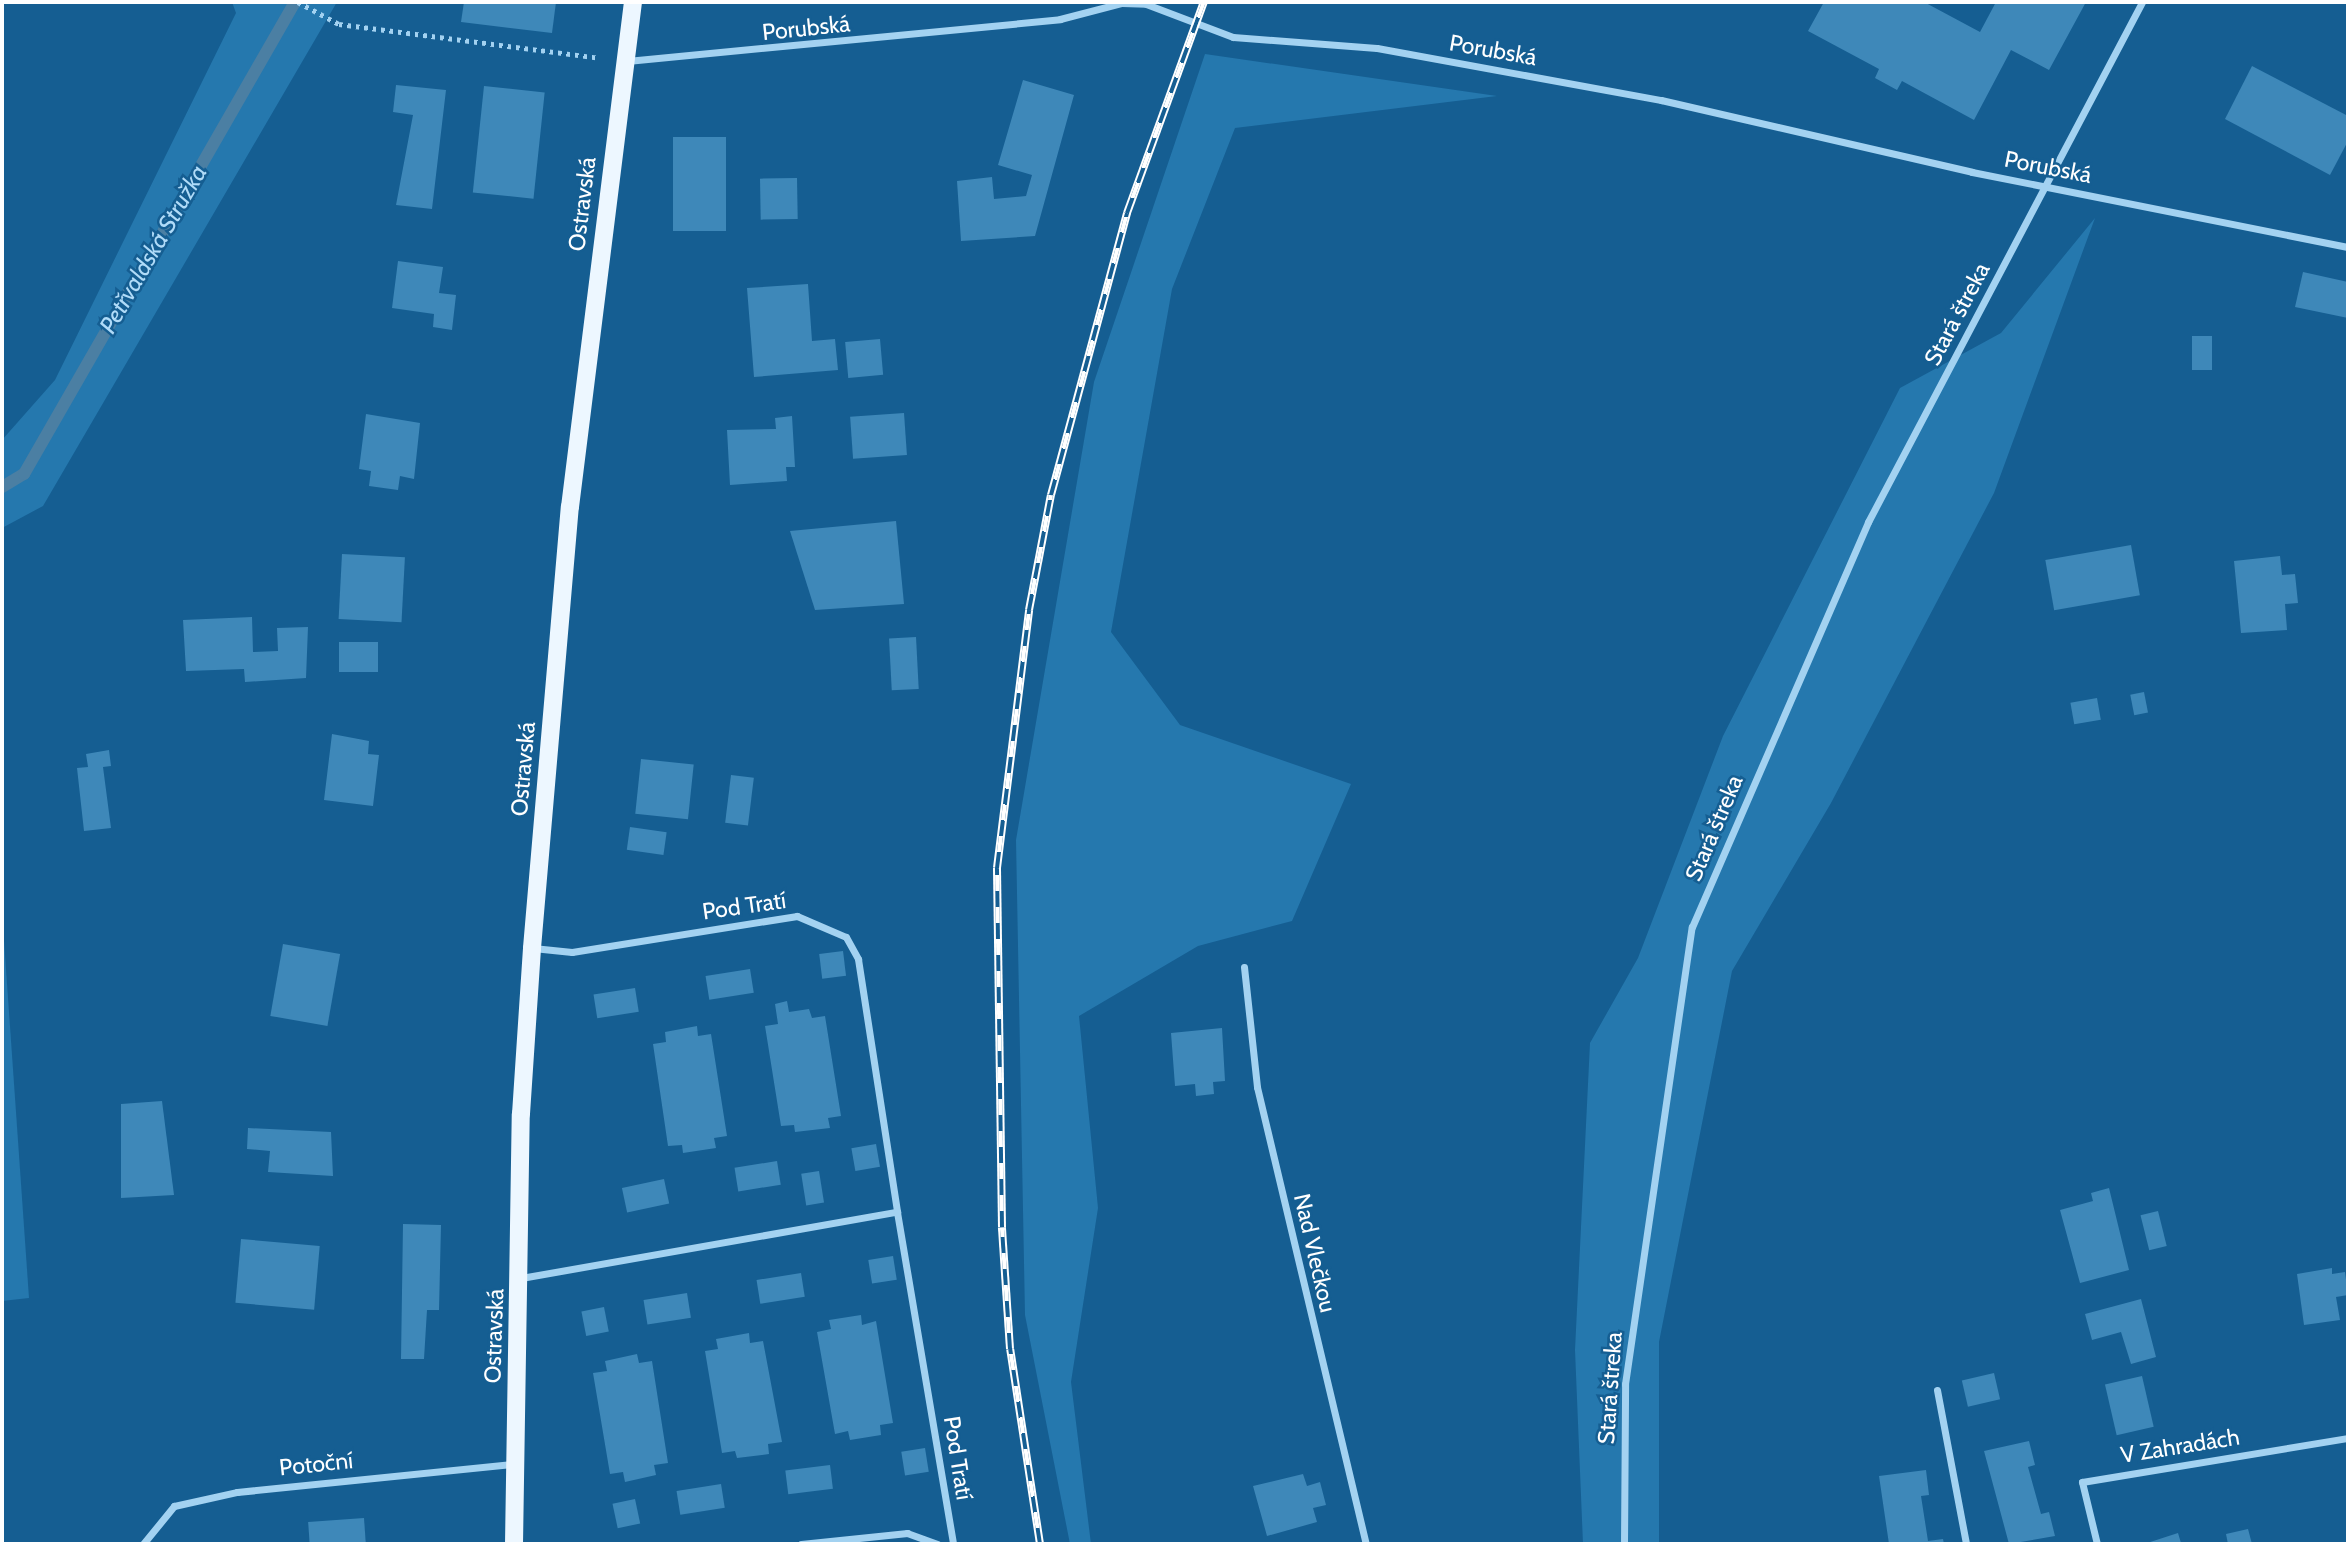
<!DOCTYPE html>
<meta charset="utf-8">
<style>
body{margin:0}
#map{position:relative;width:2350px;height:1546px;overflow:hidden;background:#155e92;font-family:Cabin,sans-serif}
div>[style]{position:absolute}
.green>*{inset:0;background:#2578ae}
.stream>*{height:12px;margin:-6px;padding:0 6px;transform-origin:6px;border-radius:6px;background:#4b7fa3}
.building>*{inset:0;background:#3e88b9;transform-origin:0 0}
.path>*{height:4.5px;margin-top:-2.25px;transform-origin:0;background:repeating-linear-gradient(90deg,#a3d2f1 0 3.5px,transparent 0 8.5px)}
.street>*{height:7px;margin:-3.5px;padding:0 3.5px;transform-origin:3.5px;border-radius:3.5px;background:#a3d2f1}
.primary>*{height:18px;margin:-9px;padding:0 9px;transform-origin:9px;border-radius:9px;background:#edf7ff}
.rail>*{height:8px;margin-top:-4px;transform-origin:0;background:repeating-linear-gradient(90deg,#155e92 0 16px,#fff 0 32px);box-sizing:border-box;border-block:2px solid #fff}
span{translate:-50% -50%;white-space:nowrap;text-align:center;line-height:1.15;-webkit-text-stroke:5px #155e92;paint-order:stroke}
.street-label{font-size:23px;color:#fff}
.water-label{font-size:24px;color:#b0dbf8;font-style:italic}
.frame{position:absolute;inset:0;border:4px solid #fff;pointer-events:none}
</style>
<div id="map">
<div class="green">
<div style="clip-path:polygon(232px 2px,337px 2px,43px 506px,2px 528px,2px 440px,55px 380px,236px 13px)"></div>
<div style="clip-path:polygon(1205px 54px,1497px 96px,1235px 128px,1172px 289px,1111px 632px,1180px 725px,1351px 784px,1292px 921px,1198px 946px,1079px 1016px,1098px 1208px,1071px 1382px,1091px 1544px,1070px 1544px,1025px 1315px,1016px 840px,1094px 382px)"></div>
<div style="clip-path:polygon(2095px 218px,1994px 493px,1831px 803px,1732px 971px,1659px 1342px,1659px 1544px,1583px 1544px,1575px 1350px,1590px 1043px,1638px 958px,1723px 736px,1900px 388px,2001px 333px)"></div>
<div style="clip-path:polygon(2px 912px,29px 1298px,2px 1301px)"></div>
</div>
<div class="stream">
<div style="left:2px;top:487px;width:26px;rotate:-31deg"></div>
<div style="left:24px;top:474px;width:544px;rotate:-60.14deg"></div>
</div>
<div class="building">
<div style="clip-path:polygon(464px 2px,556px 2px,552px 33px,461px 22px)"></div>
<div style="clip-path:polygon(1824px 2px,1924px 2px,1980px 32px,1996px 2px,2086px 2px,2049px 70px,2011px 50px,1974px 120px,1902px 81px,1897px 90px,1875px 78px,1879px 69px,1808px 31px)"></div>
<div style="clip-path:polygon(2252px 66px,2348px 116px,2348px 141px,2330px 175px,2225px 119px)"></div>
<div style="clip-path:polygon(1023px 80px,1074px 95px,1035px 236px,961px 241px,957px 181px,992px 177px,994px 199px,1026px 196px,1032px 175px,998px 165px)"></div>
<div style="clip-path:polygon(396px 85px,446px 90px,432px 209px,396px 205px,413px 115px,393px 112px)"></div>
<div style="left:484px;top:86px;width:61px;height:107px;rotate:6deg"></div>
<div style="left:673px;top:137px;width:53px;height:94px"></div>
<div style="left:797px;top:178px;width:41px;height:37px;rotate:89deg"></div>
<div style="clip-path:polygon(398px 261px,443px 267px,439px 293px,456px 295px,452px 330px,433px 327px,434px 314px,392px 308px)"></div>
<div style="clip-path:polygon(2303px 272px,2348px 282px,2348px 318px,2295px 307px)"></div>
<div style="clip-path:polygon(808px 284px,812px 341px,835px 339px,838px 370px,754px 377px,747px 288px)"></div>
<div style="left:2192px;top:336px;width:20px;height:34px"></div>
<div style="left:880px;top:339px;width:36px;height:35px;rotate:85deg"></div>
<div style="left:904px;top:413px;width:42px;height:54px;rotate:86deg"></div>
<div style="clip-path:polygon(366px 414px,420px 423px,414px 479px,400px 476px,398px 490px,369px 486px,371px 471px,359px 469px)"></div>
<div style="clip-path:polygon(792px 416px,795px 467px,786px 467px,787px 481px,730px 485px,727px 430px,776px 429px,775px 418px)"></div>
<div style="clip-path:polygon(896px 521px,904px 604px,815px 610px,790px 531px)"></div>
<div style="left:2131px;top:545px;width:51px;height:87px;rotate:80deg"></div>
<div style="left:342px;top:554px;width:63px;height:65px;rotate:3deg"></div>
<div style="clip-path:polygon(2280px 556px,2282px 575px,2295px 574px,2298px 603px,2285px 604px,2287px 630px,2241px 633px,2234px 561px)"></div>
<div style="clip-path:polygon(252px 617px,253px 652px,278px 651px,277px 628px,308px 627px,306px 678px,245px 682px,244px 669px,186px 671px,183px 620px)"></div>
<div style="left:916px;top:637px;width:52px;height:27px;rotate:87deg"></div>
<div style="left:339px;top:642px;width:39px;height:30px"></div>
<div style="left:2144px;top:692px;width:21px;height:14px;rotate:79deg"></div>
<div style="left:2097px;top:698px;width:22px;height:27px;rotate:80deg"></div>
<div style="clip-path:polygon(332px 734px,369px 741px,368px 754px,379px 755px,373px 806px,324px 800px)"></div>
<div style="clip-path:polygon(109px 750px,111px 766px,103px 767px,111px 828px,84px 831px,77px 768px,88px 767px,86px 754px)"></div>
<div style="left:641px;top:759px;width:53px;height:55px;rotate:6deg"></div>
<div style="left:731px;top:775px;width:23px;height:48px;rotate:7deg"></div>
<div style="left:630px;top:827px;width:37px;height:23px;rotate:8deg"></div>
<div style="left:283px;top:944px;width:58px;height:73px;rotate:10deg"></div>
<div style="left:843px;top:951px;width:25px;height:24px;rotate:83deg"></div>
<div style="left:750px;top:969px;width:24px;height:45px;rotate:81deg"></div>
<div style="left:635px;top:988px;width:24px;height:42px;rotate:81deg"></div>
<div style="clip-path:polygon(787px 1001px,789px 1012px,809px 1009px,812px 1018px,825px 1016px,841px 1116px,828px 1118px,830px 1128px,795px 1132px,794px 1125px,781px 1126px,765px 1026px,778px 1024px,775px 1004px)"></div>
<div style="clip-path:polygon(697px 1026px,698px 1036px,711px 1034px,727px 1136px,714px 1138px,716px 1148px,683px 1153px,682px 1145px,668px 1146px,653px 1044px,666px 1042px,665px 1032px)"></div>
<div style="clip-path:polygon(1222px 1028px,1225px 1081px,1213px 1082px,1214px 1094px,1196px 1096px,1195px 1084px,1175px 1086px,1171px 1033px)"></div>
<div style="clip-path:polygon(162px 1101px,174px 1195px,121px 1198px,121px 1104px)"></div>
<div style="clip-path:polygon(248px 1128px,331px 1132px,333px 1176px,268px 1172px,270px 1151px,247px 1149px)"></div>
<div style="left:876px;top:1144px;width:23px;height:25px;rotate:80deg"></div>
<div style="left:777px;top:1161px;width:24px;height:43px;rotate:81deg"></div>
<div style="left:819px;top:1171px;width:32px;height:18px;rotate:81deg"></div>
<div style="left:664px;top:1179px;width:25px;height:43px;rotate:78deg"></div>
<div style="clip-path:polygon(2109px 1188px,2129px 1270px,2080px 1283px,2060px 1210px,2093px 1201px,2091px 1193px)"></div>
<div style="left:2158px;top:1211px;width:36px;height:18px;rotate:76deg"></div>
<div style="clip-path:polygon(403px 1224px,441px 1225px,439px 1310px,427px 1310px,424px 1359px,401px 1359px)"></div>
<div style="left:241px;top:1239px;width:79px;height:64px;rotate:5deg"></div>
<div style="left:893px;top:1256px;width:24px;height:25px;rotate:81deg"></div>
<div style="clip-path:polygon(2332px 1268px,2332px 1274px,2345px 1272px,2348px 1295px,2336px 1297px,2340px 1320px,2304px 1325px,2297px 1274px)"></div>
<div style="left:801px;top:1273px;width:24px;height:45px;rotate:81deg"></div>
<div style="left:687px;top:1293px;width:25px;height:44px;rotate:81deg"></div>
<div style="clip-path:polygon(2141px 1299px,2156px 1357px,2131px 1364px,2121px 1332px,2092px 1340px,2085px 1314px)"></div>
<div style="left:604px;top:1307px;width:25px;height:23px;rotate:79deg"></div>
<div style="clip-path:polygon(861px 1315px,862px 1325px,876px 1321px,893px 1423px,880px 1425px,881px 1435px,850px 1440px,848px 1431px,835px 1434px,817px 1332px,831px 1329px,829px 1320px)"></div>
<div style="clip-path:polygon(749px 1333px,750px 1343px,763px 1341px,782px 1442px,768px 1444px,769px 1454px,737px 1458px,735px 1451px,722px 1453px,705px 1351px,718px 1349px,716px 1339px)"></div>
<div style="clip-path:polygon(637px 1354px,639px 1363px,652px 1361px,668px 1463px,654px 1465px,656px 1475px,625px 1482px,623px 1472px,610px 1474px,593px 1373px,607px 1371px,605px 1361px)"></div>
<div style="left:1994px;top:1373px;width:27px;height:33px;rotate:77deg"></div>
<div style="left:2142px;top:1376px;width:52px;height:38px;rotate:77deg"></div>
<div style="clip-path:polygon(2029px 1441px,2035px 1465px,2028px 1467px,2041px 1514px,2049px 1512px,2055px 1536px,2009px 1544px,1984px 1451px)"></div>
<div style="left:925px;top:1448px;width:24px;height:24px;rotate:81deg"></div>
<div style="left:830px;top:1465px;width:24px;height:45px;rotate:83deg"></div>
<div style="clip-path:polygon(1926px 1470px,1929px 1495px,1921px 1496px,1928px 1541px,1943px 1539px,1944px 1544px,1889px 1544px,1879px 1476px)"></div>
<div style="clip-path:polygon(1303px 1474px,1307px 1486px,1320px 1482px,1326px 1505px,1313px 1508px,1317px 1522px,1267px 1536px,1253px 1486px)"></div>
<div style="left:721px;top:1484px;width:24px;height:45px;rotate:81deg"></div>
<div style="left:635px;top:1499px;width:25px;height:23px;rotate:78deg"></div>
<div style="left:364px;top:1518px;width:26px;height:56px;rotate:86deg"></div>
<div style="clip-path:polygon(2248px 1529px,2252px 1544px,2228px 1544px,2226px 1534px)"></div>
<div style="clip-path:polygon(2178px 1533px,2181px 1543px,2194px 1544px,2144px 1544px)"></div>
</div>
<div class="path">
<div style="left:298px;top:2px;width:47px;rotate:28.2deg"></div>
<div style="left:339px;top:24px;width:263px;rotate:7.4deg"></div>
</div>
<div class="street">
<div style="left:627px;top:61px;width:435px;rotate:-5.5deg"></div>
<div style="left:1060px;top:19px;width:64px;rotate:-14.5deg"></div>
<div style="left:1122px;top:3px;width:24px;rotate:2deg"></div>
<div style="left:1146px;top:4px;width:93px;rotate:20.8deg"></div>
<div style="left:1233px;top:37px;width:144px;rotate:4.4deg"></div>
<div style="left:1377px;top:48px;width:289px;rotate:10.4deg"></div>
<div style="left:1661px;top:100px;width:319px;rotate:13deg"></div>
<div style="left:1972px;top:172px;width:383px;rotate:11.3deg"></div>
<div style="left:533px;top:948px;width:39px;rotate:6deg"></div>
<div style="left:572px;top:952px;width:228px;rotate:-9.1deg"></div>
<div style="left:797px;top:916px;width:53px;rotate:23.2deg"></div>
<div style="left:846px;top:937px;width:25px;rotate:61deg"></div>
<div style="left:858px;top:959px;width:256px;rotate:81.2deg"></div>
<div style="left:1244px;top:967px;width:121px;rotate:83.8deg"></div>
<div style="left:1257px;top:1087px;width:470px;rotate:76.6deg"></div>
<div style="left:521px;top:1278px;width:382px;rotate:-10deg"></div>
<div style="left:897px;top:1212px;width:337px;rotate:80.4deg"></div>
<div style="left:1937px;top:1390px;width:157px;rotate:79.3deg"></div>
<div style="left:143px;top:1544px;width:49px;rotate:-50.8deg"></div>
<div style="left:174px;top:1506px;width:65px;rotate:-12.5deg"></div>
<div style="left:237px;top:1492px;width:277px;rotate:-5.8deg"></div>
<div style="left:801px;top:1544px;width:107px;rotate:-5.9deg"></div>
<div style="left:907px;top:1533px;width:33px;rotate:20deg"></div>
<div style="left:1624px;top:1544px;width:160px;rotate:-89.6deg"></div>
<div style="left:1625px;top:1384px;width:462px;rotate:-81.7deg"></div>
<div style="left:1692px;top:927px;width:442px;rotate:-66.5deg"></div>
<div style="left:1868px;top:522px;width:588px;rotate:-62.21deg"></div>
<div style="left:2097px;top:1544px;width:64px;rotate:-103.6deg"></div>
<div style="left:2082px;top:1482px;width:270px;rotate:-9.4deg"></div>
</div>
<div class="primary">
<div style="left:514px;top:1544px;width:430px;rotate:-89.1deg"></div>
<div style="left:521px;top:1114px;width:166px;rotate:-86.2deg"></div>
<div style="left:532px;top:948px;width:443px;rotate:-85.1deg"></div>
<div style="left:570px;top:507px;width:509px;rotate:-82.89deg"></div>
</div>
<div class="rail">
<div style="left:1040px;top:1544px;width:197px;rotate:-98.7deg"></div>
<div style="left:1010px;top:1349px;width:122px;rotate:-93.8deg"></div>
<div style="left:1002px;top:1227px;width:359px;rotate:-90.8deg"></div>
<div style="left:997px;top:868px;width:260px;rotate:-82.9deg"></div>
<div style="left:1029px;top:610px;width:117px;rotate:-79.2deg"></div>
<div style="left:1051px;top:495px;width:292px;rotate:-74.9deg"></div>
<div style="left:1127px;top:213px;width:225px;rotate:-70deg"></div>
</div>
<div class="street-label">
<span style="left:806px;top:28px;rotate:-6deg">Porubská</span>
<span style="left:1493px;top:50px;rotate:10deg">Porubská</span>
<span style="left:2048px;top:167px;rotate:11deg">Porubská</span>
<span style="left:582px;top:204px;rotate:-83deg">Ostravská</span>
<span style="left:1957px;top:314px;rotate:-62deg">Stará štreka</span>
<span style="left:523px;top:769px;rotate:-85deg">Ostravská</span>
<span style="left:1714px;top:828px;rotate:-67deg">Stará štreka</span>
<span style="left:744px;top:906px;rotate:-8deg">Pod Tratí</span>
<span style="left:1315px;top:1253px;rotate:77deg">Nad Vlečkou</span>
<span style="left:494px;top:1336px;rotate:-88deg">Ostravská</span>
<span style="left:1610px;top:1388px;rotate:-86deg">Stará štreka</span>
<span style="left:2180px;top:1446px;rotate:-9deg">V Zahradách</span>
<span style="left:958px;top:1458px;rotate:81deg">Pod Tratí</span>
<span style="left:316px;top:1464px;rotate:-6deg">Potoční</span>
</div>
<div class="water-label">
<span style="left:153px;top:249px;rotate:-60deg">Petřvaldská Stružka</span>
</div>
<div class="frame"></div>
</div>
